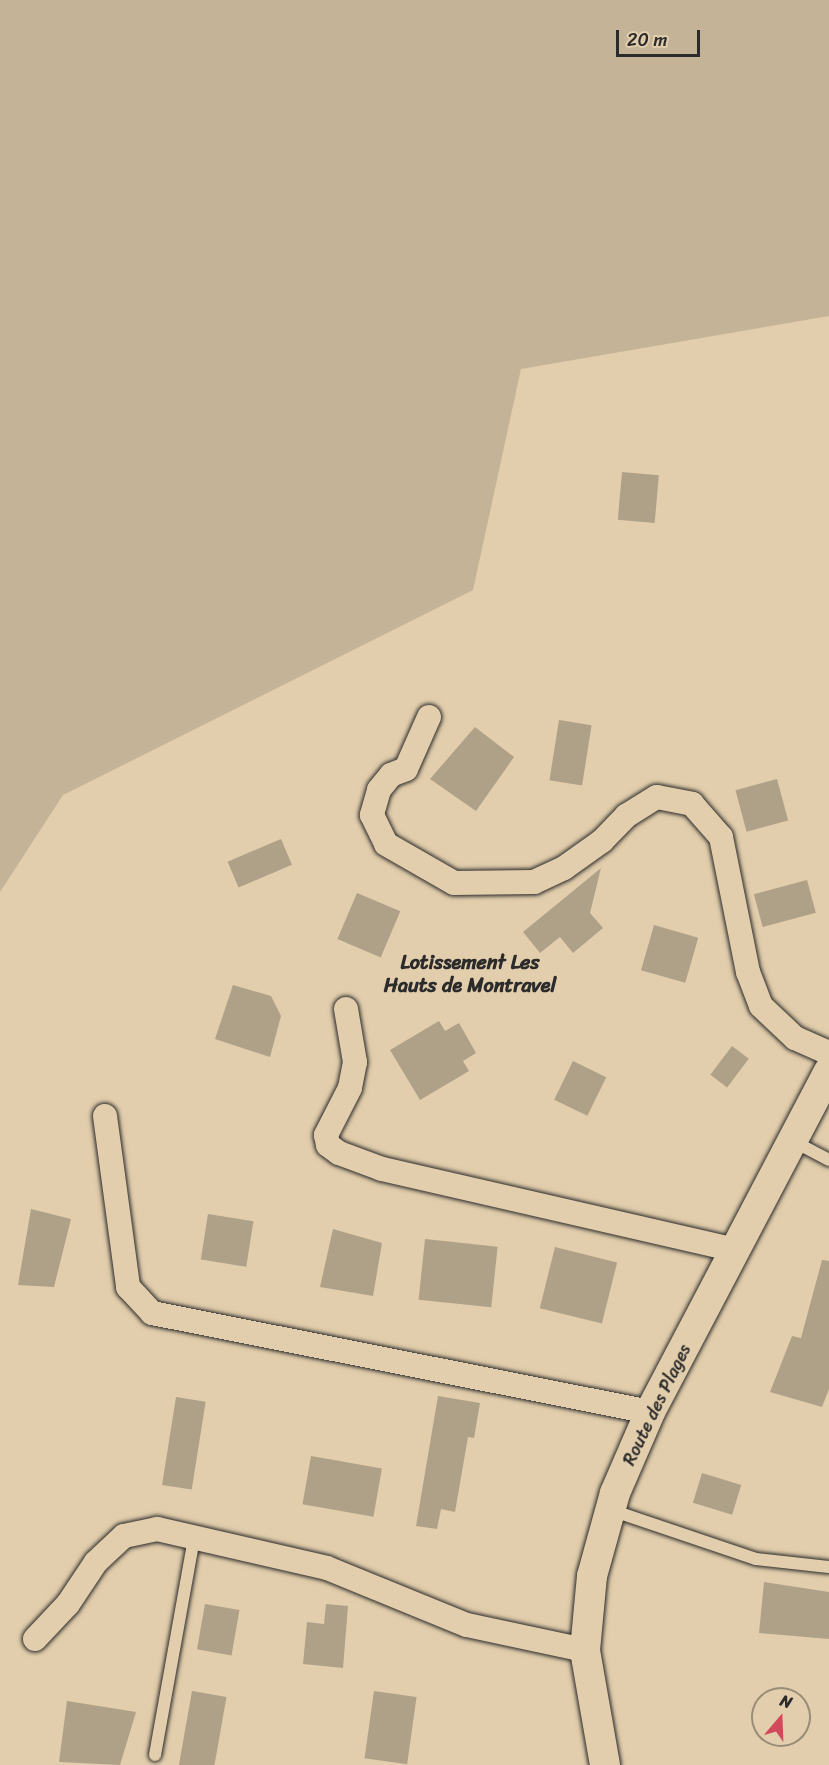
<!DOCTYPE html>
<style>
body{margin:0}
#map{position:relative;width:829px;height:1765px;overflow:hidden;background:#e2ceac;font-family:Sriracha,sans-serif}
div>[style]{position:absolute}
.green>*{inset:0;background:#c4b397}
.building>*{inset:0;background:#afa088;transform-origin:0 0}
.roads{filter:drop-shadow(0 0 2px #2b2b2b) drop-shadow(0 0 2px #2b2b2b)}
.service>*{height:12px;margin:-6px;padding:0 6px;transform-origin:6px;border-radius:6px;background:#e2ceac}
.minor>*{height:24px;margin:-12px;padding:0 12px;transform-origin:12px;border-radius:12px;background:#e2ceac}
.tertiary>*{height:30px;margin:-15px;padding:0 15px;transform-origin:15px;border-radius:15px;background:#e2ceac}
span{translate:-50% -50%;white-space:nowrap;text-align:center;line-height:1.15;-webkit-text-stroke:6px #e2ceac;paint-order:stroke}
.street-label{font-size:18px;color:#2b2b2b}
.neighbourhood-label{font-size:20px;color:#2b2b2b;font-weight:700}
.north{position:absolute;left:751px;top:1687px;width:60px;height:60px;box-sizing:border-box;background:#e2ceac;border:2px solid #998d78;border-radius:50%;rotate:19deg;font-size:16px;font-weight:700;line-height:24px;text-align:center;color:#2b2b2b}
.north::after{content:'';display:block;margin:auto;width:21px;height:27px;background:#d1495b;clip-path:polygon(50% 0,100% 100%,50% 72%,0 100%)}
.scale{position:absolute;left:616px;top:30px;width:84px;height:27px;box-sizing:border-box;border:3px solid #2b2b2b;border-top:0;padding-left:8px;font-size:18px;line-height:21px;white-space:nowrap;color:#2b2b2b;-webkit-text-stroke:4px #e2ceac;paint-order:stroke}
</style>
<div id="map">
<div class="green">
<div style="clip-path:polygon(0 0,829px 0,829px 316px,521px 369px,473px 590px,63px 795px,0 892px)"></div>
</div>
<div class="building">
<div style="left:622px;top:472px;width:37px;height:48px;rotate:5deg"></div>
<div style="left:559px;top:720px;width:33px;height:61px;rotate:9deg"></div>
<div style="clip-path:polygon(475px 727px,514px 757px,476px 811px,430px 779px)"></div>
<div style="left:777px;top:779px;width:43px;height:43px;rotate:75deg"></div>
<div style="left:281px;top:839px;width:28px;height:58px;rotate:67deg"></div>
<div style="clip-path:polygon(601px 868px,590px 913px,603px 928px,573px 953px,560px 937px,540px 953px,523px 932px)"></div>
<div style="left:807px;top:880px;width:34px;height:55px;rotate:75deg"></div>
<div style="left:357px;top:893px;width:47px;height:50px;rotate:23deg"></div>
<div style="left:654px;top:925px;width:46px;height:47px;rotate:16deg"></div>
<div style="clip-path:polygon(233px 985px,271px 996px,281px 1016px,270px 1057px,215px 1039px)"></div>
<div style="clip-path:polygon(439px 1021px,445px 1031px,459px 1023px,476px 1053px,463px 1061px,469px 1071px,420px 1100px,390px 1050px)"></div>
<div style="left:732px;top:1046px;width:21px;height:36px;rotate:37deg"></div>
<div style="left:573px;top:1061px;width:37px;height:43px;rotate:26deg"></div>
<div style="clip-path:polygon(31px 1209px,71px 1219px,54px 1287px,18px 1285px)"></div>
<div style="left:208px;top:1214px;width:46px;height:46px;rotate:9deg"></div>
<div style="clip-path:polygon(333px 1229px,382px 1243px,373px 1296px,320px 1287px)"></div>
<div style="left:425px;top:1239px;width:73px;height:61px;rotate:6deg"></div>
<div style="left:555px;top:1247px;width:64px;height:63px;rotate:14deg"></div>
<div style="clip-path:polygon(822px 1260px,829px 1261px,829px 1389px,822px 1407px,770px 1392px,792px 1336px,801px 1338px)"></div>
<div style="clip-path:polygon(438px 1396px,480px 1403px,474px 1438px,468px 1437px,455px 1512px,441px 1509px,437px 1529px,416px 1526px)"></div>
<div style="left:176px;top:1397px;width:30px;height:89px;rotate:9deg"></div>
<div style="left:311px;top:1456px;width:72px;height:49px;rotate:10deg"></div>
<div style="left:702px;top:1473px;width:41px;height:31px;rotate:17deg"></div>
<div style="clip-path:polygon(764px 1582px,829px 1592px,829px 1639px,759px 1633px)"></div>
<div style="left:205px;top:1604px;width:35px;height:46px;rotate:10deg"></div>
<div style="clip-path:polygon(326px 1604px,348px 1606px,343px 1668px,303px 1664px,307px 1622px,324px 1624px)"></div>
<div style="left:192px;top:1691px;width:35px;height:75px;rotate:10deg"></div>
<div style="left:374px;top:1691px;width:43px;height:68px;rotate:8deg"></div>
<div style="clip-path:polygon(67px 1701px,136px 1712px,120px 1765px,59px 1762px)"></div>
</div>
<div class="roads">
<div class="service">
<div style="left:793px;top:1141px;width:41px;rotate:27.8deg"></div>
<div style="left:611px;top:1510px;width:153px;rotate:18.7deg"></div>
<div style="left:756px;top:1559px;width:73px;rotate:6.3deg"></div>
<div style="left:155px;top:1755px;width:220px;rotate:-79.8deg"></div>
</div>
<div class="minor">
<div style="left:429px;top:717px;width:57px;rotate:113.9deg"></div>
<div style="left:406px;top:769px;width:16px;rotate:158deg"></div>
<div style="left:391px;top:775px;width:19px;rotate:129deg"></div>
<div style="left:379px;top:790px;width:26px;rotate:106deg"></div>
<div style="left:372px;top:815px;width:32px;rotate:64deg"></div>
<div style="left:386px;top:844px;width:78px;rotate:29.8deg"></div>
<div style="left:454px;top:883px;width:80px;rotate:-0.7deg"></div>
<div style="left:534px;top:882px;width:33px;rotate:-25deg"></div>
<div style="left:564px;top:868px;width:47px;rotate:-35.4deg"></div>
<div style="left:602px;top:841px;width:35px;rotate:-46deg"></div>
<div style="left:626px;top:816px;width:36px;rotate:-32deg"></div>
<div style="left:657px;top:797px;width:36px;rotate:11deg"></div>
<div style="left:692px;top:804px;width:44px;rotate:48.7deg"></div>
<div style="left:721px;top:837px;width:138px;rotate:78.7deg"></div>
<div style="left:748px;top:972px;width:36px;rotate:69deg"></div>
<div style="left:761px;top:1006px;width:47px;rotate:43.3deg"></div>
<div style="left:795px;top:1038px;width:37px;rotate:24deg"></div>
<div style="left:346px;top:1009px;width:54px;rotate:80.4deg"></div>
<div style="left:355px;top:1062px;width:26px;rotate:101deg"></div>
<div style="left:350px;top:1088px;width:53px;rotate:117.1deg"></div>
<div style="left:326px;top:1135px;width:10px;rotate:79deg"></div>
<div style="left:328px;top:1145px;width:14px;rotate:36deg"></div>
<div style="left:339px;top:1153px;width:46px;rotate:20.4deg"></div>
<div style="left:382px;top:1169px;width:364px;rotate:12.9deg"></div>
<div style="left:105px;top:1116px;width:173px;rotate:82.3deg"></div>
<div style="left:128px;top:1287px;width:35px;rotate:47deg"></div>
<div style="left:152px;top:1313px;width:508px;rotate:11.24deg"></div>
<div style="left:35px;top:1639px;width:48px;rotate:-46.7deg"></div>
<div style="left:68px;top:1604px;width:50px;rotate:-56.3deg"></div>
<div style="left:96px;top:1562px;width:38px;rotate:-43deg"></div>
<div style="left:124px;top:1536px;width:34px;rotate:-12deg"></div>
<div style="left:157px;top:1529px;width:174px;rotate:12.9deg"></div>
<div style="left:327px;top:1568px;width:151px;rotate:22.2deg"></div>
<div style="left:467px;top:1625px;width:121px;rotate:12deg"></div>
</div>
<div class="tertiary">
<div style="left:605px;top:1765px;width:117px;rotate:-99.9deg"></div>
<div style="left:585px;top:1650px;width:74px;rotate:-84.6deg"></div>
<div style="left:592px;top:1576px;width:86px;rotate:-74.5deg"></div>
<div style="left:615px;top:1493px;width:88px;rotate:-66.6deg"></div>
<div style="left:650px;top:1412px;width:385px;rotate:-62.3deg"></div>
</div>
</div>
<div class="street-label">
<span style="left:657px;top:1405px;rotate:-64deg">Route des Plages</span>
</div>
<div class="neighbourhood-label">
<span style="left:470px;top:974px">Lotissement Les<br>Hauts de Montravel</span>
</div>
<div class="north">N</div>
<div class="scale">20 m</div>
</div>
